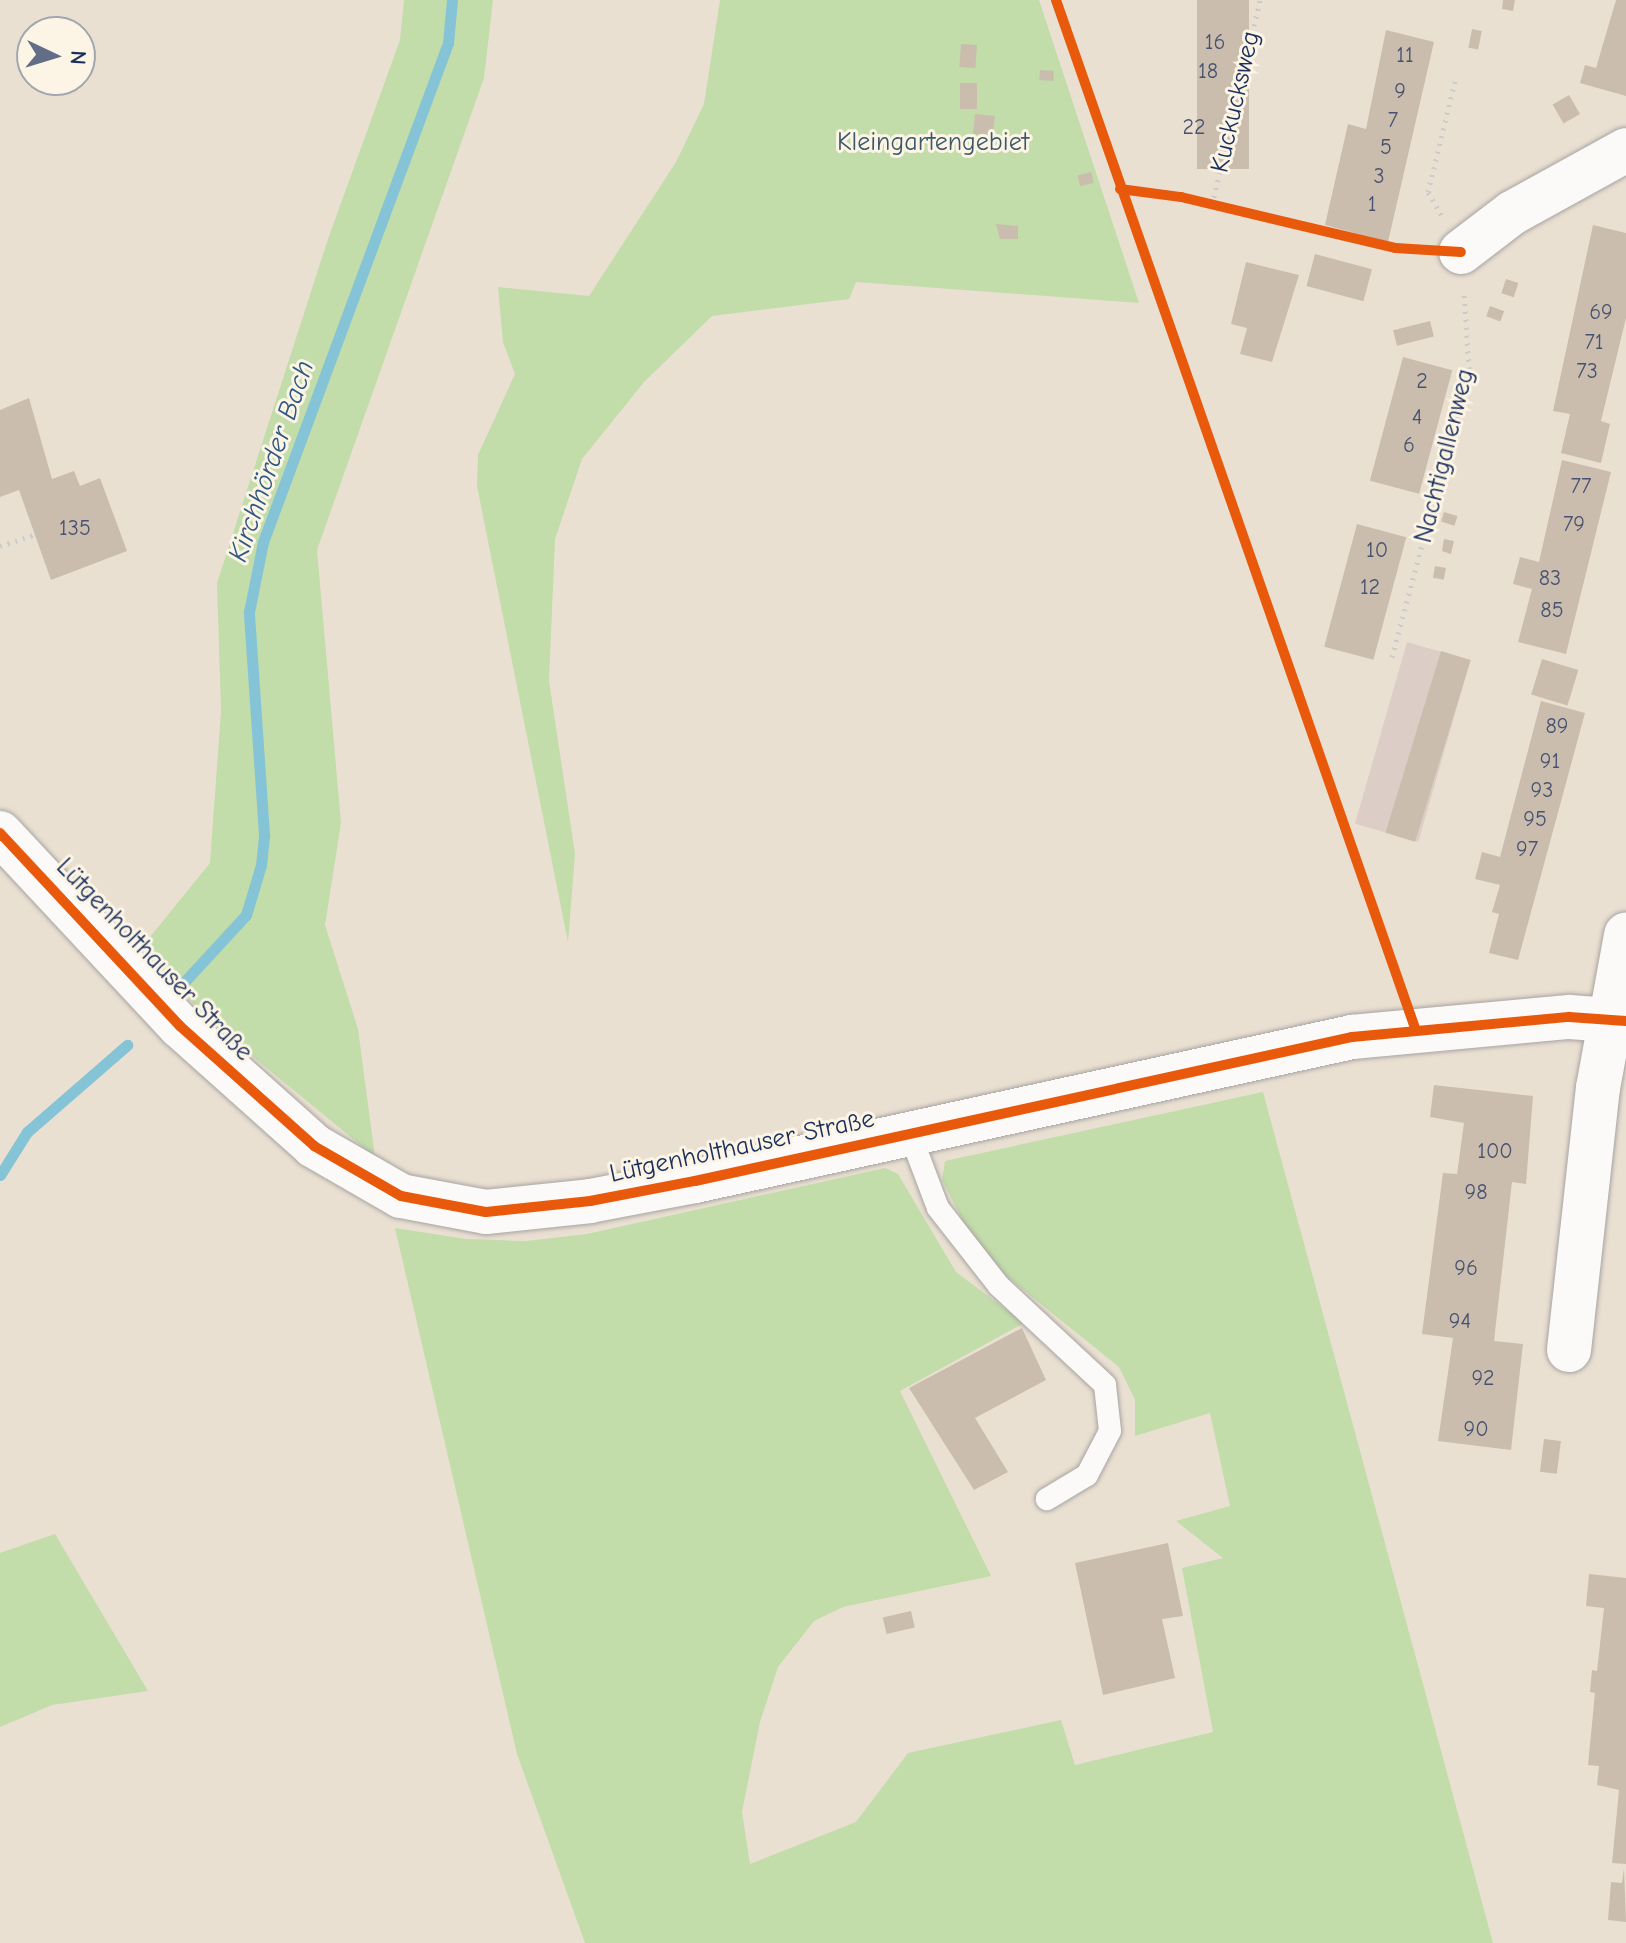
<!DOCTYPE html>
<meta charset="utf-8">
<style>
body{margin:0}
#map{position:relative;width:1626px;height:1943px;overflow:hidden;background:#eae0d2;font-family:"Comic Neue",sans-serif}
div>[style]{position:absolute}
.industrial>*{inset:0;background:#dccec6;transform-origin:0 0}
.green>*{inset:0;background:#c2dcaa}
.stream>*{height:11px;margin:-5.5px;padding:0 5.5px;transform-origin:5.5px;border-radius:5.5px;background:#85c3d6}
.building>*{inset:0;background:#cabdad;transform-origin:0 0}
.path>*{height:5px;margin-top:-2.5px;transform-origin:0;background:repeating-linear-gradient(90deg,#cbcbca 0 2px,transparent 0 8px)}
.roads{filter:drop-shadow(0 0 2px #a7a4a2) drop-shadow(0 0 2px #a7a4a2)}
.lane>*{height:22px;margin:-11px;padding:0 11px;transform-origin:11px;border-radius:11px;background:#fcfaf8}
.street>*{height:44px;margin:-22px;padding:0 22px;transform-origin:22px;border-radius:22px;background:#fcfaf8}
.cycleway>*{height:10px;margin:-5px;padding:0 5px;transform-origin:5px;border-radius:5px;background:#e8590c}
span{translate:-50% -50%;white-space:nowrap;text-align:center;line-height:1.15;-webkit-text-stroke:6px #fcf5e5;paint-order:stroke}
.number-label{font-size:22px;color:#475272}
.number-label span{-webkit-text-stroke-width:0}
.street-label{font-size:26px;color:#1b2f5e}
.park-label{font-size:26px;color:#3d5969}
.water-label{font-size:28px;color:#2e5883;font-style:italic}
.north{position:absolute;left:16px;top:16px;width:80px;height:80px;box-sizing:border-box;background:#fcf5e5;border:2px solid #a2a6af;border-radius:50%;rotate:94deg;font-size:22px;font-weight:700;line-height:32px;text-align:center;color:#1b2f5e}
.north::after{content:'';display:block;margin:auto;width:28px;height:36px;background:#636d87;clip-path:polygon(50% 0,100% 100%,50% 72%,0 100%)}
</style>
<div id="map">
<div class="industrial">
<div style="left:1407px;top:642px;width:66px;height:189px;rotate:16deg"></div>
</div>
<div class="green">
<div style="clip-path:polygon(404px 0,493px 0,484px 78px,317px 550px,341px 823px,325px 925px,358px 1029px,375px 1157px,211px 1022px,141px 948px,210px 863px,221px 711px,217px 583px,328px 239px,400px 40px)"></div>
<div style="clip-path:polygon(720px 0,1039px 0,1139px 303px,856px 282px,849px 299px,712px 316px,644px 382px,582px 459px,555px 539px,549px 681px,575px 854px,568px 942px,477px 486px,478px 455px,515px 374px,503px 342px,498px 287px,589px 296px,676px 162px,704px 104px)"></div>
<div style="clip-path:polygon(1263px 1092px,1493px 1943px,585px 1943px,517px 1754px,395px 1228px,466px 1239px,526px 1241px,587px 1234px,885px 1168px,898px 1174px,956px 1272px,1024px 1323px,900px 1391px,991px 1576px,843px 1607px,814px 1621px,778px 1667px,760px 1722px,742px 1812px,750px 1864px,856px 1822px,908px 1753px,1061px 1720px,1075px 1765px,1213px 1732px,1182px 1568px,1223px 1558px,1176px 1521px,1230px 1506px,1210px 1413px,1135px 1436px,1135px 1400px,1119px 1367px,980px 1255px,942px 1180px,945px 1161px)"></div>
<div style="clip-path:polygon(55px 1534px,148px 1691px,52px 1705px,0 1727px,0 1553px)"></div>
</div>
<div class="stream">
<div style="left:186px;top:980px;width:88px;rotate:-47.3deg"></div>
<div style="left:246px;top:915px;width:52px;rotate:-73.3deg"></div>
<div style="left:261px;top:865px;width:31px;rotate:-84deg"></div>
<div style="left:264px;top:834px;width:223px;rotate:-93.9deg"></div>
<div style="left:249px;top:612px;width:71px;rotate:-78.7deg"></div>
<div style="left:263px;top:542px;width:532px;rotate:-69.66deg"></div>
<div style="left:448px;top:43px;width:43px;rotate:-84.7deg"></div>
<div style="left:0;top:1175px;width:51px;rotate:-57.9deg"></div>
<div style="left:27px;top:1132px;width:133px;rotate:-41deg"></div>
</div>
<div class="building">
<div style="left:1197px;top:0;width:52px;height:169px"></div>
<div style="clip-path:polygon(1503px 0,1515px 0,1513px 11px,1502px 9px)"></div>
<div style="clip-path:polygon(1616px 0,1626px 0,1626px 96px,1580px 83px,1585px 65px,1596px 68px)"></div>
<div style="left:1472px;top:29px;width:10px;height:19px;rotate:11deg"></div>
<div style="clip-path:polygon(1386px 30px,1434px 42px,1388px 242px,1325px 225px,1348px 124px,1366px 129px)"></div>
<div style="left:961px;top:44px;width:16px;height:23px;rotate:4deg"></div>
<div style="left:1040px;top:70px;width:14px;height:10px;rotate:4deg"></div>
<div style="left:960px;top:83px;width:17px;height:26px"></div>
<div style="left:1569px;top:95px;width:22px;height:19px;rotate:60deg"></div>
<div style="left:975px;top:114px;width:20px;height:20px;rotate:6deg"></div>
<div style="left:1091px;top:172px;width:11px;height:14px;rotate:75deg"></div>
<div style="clip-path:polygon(996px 224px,1018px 226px,1018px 239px,1000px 239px)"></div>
<div style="clip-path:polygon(1593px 225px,1626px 233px,1626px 318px,1601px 421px,1610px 424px,1601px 463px,1561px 453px,1570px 414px,1553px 411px)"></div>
<div style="left:1315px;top:254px;width:59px;height:33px;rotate:15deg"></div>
<div style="clip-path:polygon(1246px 262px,1299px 275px,1272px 362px,1240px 354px,1247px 328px,1231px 324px)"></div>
<div style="left:1506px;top:279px;width:13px;height:15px;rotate:18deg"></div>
<div style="left:1490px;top:306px;width:15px;height:11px;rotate:20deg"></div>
<div style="left:1430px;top:321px;width:16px;height:38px;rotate:76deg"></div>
<div style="left:1403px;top:357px;width:51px;height:128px;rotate:15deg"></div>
<div style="clip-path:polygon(29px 398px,52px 479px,74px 471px,80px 486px,100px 478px,127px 551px,51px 580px,19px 490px,0 497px,0 410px)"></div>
<div style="clip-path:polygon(1562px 460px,1611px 472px,1566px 654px,1518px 642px,1532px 589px,1513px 584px,1520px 557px,1539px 562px)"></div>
<div style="left:1444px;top:512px;width:14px;height:10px;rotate:17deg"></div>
<div style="left:1357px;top:524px;width:51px;height:127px;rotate:15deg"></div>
<div style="clip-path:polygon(1444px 539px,1454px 541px,1451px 554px,1442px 551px)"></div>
<div style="left:1435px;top:566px;width:11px;height:12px;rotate:10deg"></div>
<div style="left:1441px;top:651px;width:31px;height:190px;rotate:17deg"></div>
<div style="left:1542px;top:659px;width:38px;height:37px;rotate:17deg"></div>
<div style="clip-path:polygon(1541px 701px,1585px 713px,1518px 960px,1489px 953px,1499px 914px,1492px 912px,1500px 885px,1475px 879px,1482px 852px,1500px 857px)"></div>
<div style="clip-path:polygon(1434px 1085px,1533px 1096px,1526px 1184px,1512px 1182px,1494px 1341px,1523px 1344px,1511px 1450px,1438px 1441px,1453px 1338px,1422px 1334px,1443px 1173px,1457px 1174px,1464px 1123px,1430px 1117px)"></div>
<div style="clip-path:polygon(1022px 1328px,1046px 1380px,975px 1418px,1008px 1472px,974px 1490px,909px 1388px)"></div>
<div style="left:1544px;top:1439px;width:17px;height:33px;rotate:7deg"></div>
<div style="clip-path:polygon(1168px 1543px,1183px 1616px,1162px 1619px,1175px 1678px,1103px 1695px,1075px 1563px)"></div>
<div style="clip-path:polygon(1589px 1574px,1626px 1578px,1626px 1864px,1612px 1863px,1619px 1790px,1597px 1785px,1599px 1766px,1588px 1765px,1595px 1693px,1590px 1692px,1592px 1670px,1597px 1671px,1604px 1608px,1586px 1606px)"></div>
<div style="left:911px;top:1611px;width:17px;height:29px;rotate:77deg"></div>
<div style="clip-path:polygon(1624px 1868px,1626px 1922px,1608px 1920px,1611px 1882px,1622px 1883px)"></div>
</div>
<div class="path">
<div style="left:1212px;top:205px;width:211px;rotate:-76.8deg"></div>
<div style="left:1441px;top:215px;width:26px;rotate:-119deg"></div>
<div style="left:1428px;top:192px;width:114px;rotate:-76.3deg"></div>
<div style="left:0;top:546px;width:36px;rotate:-18deg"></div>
<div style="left:1392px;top:657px;width:298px;rotate:-75deg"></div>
<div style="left:1469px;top:369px;width:77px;rotate:-93.7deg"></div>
</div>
<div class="roads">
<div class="lane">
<div style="left:910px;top:1134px;width:79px;rotate:69.3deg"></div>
<div style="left:938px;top:1208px;width:99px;rotate:52deg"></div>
<div style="left:999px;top:1286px;width:145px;rotate:43deg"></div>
<div style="left:1105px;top:1385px;width:46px;rotate:83.8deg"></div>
<div style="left:1110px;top:1431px;width:50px;rotate:117.6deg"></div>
<div style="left:1087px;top:1475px;width:47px;rotate:149deg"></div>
</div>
<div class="street">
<div style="left:1461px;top:252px;width:64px;rotate:-37.4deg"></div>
<div style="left:1512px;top:213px;width:130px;rotate:-28.9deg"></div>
<div style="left:0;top:833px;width:264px;rotate:47deg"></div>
<div style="left:180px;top:1026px;width:180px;rotate:41.8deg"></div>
<div style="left:314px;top:1146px;width:100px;rotate:29.9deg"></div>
<div style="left:401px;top:1196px;width:86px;rotate:10.7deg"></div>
<div style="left:486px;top:1212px;width:105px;rotate:-6deg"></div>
<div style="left:590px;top:1201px;width:107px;rotate:-10.8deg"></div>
<div style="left:695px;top:1181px;width:673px;rotate:-12.36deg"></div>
<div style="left:1352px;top:1037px;width:218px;rotate:-5.3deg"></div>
<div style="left:1569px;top:1017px;width:57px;rotate:4deg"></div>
<div style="left:1569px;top:1350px;width:264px;rotate:-83.7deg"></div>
<div style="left:1598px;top:1088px;width:156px;rotate:-79.6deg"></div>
</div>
</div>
<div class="cycleway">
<div style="left:1056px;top:0;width:1092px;rotate:70.75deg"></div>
<div style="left:1120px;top:189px;width:62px;rotate:7.5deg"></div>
<div style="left:1181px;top:197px;width:220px;rotate:13.4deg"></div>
<div style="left:1395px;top:248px;width:66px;rotate:3.5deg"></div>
<div style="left:0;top:833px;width:264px;rotate:47deg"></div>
<div style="left:180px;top:1026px;width:180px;rotate:41.8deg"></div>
<div style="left:314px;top:1146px;width:100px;rotate:29.9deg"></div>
<div style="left:401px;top:1196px;width:86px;rotate:10.7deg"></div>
<div style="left:486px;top:1212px;width:105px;rotate:-6deg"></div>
<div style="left:590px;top:1201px;width:107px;rotate:-10.8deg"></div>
<div style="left:695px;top:1181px;width:673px;rotate:-12.36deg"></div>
<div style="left:1352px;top:1037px;width:218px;rotate:-5.3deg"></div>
<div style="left:1569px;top:1017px;width:57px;rotate:4deg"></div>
</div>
<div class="number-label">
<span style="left:1215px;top:43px">16</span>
<span style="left:1405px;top:56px">11</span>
<span style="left:1208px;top:72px">18</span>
<span style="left:1400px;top:92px">9</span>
<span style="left:1393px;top:121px">7</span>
<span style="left:1194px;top:128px">22</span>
<span style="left:1386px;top:148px">5</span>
<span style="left:1379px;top:177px">3</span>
<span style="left:1372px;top:205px">1</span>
<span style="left:1601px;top:313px">69</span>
<span style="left:1594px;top:343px">71</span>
<span style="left:1587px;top:372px">73</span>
<span style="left:1422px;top:382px">2</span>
<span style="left:1417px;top:418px">4</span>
<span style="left:1409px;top:446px">6</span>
<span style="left:1581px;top:487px">77</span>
<span style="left:1574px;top:525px">79</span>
<span style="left:75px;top:529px">135</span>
<span style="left:1377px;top:551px">10</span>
<span style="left:1550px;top:579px">83</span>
<span style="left:1370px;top:588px">12</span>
<span style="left:1552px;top:611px">85</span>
<span style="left:1557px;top:727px">89</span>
<span style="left:1550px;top:762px">91</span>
<span style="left:1542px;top:791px">93</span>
<span style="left:1535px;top:820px">95</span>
<span style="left:1527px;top:850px">97</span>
<span style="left:1495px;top:1152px">100</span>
<span style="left:1476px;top:1193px">98</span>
<span style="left:1466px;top:1269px">96</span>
<span style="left:1460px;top:1322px">94</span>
<span style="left:1483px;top:1379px">92</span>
<span style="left:1476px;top:1430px">90</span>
</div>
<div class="street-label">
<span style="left:1236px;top:102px;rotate:-77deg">Kuckucksweg</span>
<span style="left:1445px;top:456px;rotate:-76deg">Nachtigallenweg</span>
<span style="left:154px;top:960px;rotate:46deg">Lütgenholthauser Straße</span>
<span style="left:742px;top:1147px;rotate:-12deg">Lütgenholthauser Straße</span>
</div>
<div class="park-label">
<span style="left:933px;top:143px">Kleingartengebiet</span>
</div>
<div class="water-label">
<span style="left:271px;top:461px;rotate:-71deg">Kirchhörder Bach</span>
</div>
<div class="north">N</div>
</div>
